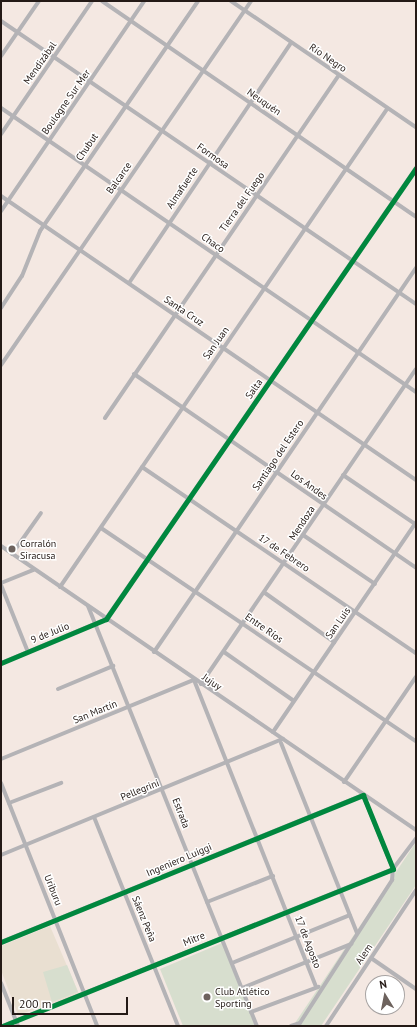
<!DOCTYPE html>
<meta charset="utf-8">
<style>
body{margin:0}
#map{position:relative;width:417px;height:1027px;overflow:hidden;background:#f4e8e2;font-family:"PT Sans",sans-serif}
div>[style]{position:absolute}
.medical>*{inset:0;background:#e9dfd1}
.green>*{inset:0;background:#d7dece}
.minor>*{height:4px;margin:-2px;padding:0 2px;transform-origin:2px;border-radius:2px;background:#b4b3b6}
.cycleway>*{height:5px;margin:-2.5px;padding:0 2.5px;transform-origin:2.5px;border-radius:2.5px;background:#00873e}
.dots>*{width:11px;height:11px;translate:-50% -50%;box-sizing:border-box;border:2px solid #fff;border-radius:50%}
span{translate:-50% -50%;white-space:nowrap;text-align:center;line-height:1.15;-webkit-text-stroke:3px #fff;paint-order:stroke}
.street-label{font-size:10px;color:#241a16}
.poi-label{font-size:10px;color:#241a16}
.left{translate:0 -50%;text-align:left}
.frame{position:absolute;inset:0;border:2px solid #241a16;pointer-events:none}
.north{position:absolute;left:365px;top:975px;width:40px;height:40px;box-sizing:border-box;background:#fff;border:1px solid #a7a3a2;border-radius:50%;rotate:350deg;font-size:11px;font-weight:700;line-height:16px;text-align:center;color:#241a16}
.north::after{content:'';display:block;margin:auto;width:14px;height:18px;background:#6d625d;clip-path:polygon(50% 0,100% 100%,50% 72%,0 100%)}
.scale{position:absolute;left:12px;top:997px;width:116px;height:18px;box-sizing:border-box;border:2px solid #241a16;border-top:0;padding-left:5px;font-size:12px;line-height:14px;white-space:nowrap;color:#241a16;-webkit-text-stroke:3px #fff;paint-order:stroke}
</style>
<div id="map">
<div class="medical">
<div style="clip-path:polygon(50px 926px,79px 994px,18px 1015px,1px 970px,1px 946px)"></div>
</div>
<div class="green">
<div style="clip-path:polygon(416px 842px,416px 885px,321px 1026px,293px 1026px)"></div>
<div style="clip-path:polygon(222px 943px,255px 1026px,183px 1026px,160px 969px)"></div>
<div style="clip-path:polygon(67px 965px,78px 992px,52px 1002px,43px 972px)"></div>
</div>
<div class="minor">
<div style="left:102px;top:1px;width:381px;rotate:34.5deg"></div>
<div style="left:231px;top:1px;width:224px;rotate:34.3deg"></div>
<div style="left:1px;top:21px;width:502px;rotate:34.29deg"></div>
<div style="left:1px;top:56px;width:67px;rotate:-55.4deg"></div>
<div style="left:1px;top:108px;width:503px;rotate:34.39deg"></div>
<div style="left:1px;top:134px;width:161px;rotate:-55.6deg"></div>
<div style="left:1px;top:196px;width:503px;rotate:34.39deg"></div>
<div style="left:1px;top:211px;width:254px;rotate:-55.7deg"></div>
<div style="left:129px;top:283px;width:290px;rotate:-56deg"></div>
<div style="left:1px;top:308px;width:38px;rotate:-57deg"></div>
<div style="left:22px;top:276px;width:48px;rotate:-68.2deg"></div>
<div style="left:40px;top:231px;width:279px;rotate:-55.5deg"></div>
<div style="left:1px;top:365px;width:442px;rotate:-55.5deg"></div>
<div style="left:134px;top:374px;width:342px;rotate:34.5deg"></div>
<div style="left:105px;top:418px;width:415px;rotate:-55.7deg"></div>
<div style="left:142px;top:467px;width:331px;rotate:34.2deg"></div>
<div style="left:343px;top:475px;width:87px;rotate:34.2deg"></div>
<div style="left:101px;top:528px;width:380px;rotate:34.1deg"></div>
<div style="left:303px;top:535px;width:87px;rotate:34.2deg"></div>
<div style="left:1px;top:546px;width:503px;rotate:34.39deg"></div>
<div style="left:12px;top:554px;width:50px;rotate:-54.7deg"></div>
<div style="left:1px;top:583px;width:35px;rotate:-22deg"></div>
<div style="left:1px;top:585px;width:72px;rotate:68.1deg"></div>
<div style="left:60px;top:587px;width:579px;rotate:-55.62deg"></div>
<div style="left:265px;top:593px;width:85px;rotate:35.4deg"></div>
<div style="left:88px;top:606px;width:453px;rotate:68.1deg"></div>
<div style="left:154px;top:652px;width:465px;rotate:-55.7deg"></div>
<div style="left:224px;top:652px;width:85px;rotate:35deg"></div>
<div style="left:1px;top:663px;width:114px;rotate:-22.7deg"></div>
<div style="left:106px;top:619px;width:547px;rotate:-55.5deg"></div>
<div style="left:201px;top:684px;width:381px;rotate:-55.7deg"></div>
<div style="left:58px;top:689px;width:60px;rotate:-22.7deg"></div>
<div style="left:273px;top:732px;width:254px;rotate:-55.7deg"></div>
<div style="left:281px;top:743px;width:205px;rotate:68.2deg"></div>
<div style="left:1px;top:759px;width:209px;rotate:-22.3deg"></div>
<div style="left:194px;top:680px;width:329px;rotate:68.3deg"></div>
<div style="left:344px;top:782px;width:127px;rotate:-55.6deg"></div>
<div style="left:1px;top:783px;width:261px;rotate:68.4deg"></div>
<div style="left:9px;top:803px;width:56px;rotate:-21deg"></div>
<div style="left:94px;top:817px;width:225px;rotate:68.1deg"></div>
<div style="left:1px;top:855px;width:305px;rotate:-22.4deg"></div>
<div style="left:207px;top:902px;width:71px;rotate:-21.5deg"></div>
<div style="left:1px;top:942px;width:391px;rotate:-22.1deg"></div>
<div style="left:363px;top:795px;width:80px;rotate:67.9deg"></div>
<div style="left:393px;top:869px;width:421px;rotate:158.1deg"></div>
<div style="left:371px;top:958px;width:55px;rotate:34.6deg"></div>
<div style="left:232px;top:963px;width:127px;rotate:-22.1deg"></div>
<div style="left:1px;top:983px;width:46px;rotate:68.4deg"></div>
<div style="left:242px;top:988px;width:118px;rotate:-22deg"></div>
<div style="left:251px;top:1012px;width:72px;rotate:-20.5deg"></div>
<div style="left:291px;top:1026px;width:9px;rotate:-18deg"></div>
<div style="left:298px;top:1026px;width:174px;rotate:-57.2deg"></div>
<div style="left:392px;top:880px;width:11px;rotate:-85deg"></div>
<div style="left:393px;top:869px;width:38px;rotate:-53deg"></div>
<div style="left:326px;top:1026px;width:163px;rotate:-56.5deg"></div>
</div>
<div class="cycleway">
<div style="left:1px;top:663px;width:114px;rotate:-22.7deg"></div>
<div style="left:106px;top:619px;width:547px;rotate:-55.5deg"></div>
<div style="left:1px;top:942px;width:391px;rotate:-22.1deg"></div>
<div style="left:363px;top:795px;width:80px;rotate:67.9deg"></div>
<div style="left:393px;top:869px;width:421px;rotate:158.1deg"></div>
</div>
<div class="dots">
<div style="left:12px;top:549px;background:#6d625d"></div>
<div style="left:207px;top:997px;background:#6d625d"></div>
</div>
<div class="street-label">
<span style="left:328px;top:58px;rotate:34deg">Río Negro</span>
<span style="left:40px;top:63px;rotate:-55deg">Mendizábal</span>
<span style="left:66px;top:102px;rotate:-55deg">Boulogne Sur Mer</span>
<span style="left:264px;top:102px;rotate:35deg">Neuquén</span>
<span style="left:87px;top:147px;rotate:-56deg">Chubut</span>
<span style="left:213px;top:156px;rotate:35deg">Formosa</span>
<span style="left:119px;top:178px;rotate:-55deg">Balcarce</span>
<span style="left:182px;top:188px;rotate:-56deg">Almafuerte</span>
<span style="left:242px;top:202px;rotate:-55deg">Tierra del Fuego</span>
<span style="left:213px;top:243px;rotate:35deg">Chaco</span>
<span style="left:184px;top:311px;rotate:34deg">Santa Cruz</span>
<span style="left:216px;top:343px;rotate:-55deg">San Juan</span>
<span style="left:254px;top:389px;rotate:-55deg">Salta</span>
<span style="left:278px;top:455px;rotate:-56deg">Santiago del Estero</span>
<span style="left:309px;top:485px;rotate:36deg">Los Andes</span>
<span style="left:302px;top:523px;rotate:-57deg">Mendoza</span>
<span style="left:284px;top:553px;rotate:34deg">17 de Febrero</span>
<span style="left:338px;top:623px;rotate:-55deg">San Luis</span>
<span style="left:264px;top:628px;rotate:35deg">Entre Ríos</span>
<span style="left:50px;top:633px;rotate:-22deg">9 de Julio</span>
<span style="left:212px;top:682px;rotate:34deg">Jujuy</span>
<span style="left:95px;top:712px;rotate:-22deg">San Martín</span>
<span style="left:140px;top:790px;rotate:-22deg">Pellegrini</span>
<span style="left:181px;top:813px;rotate:69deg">Estrada</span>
<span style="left:179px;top:860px;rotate:-23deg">Ingeniero Luiggi</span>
<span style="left:53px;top:890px;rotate:68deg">Uriburu</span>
<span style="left:144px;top:919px;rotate:68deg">Sáenz Peña</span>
<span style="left:194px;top:939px;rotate:-22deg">Mitre</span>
<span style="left:308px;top:942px;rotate:69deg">17 de Agosto</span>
<span style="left:364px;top:954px;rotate:-56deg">Alem</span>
</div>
<div class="poi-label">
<span class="left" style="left:20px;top:549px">Corralón<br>Siracusa</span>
<span class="left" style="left:215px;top:997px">Club Atlético<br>Sporting</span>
</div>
<div class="frame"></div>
<div class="north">N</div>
<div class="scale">200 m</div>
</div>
